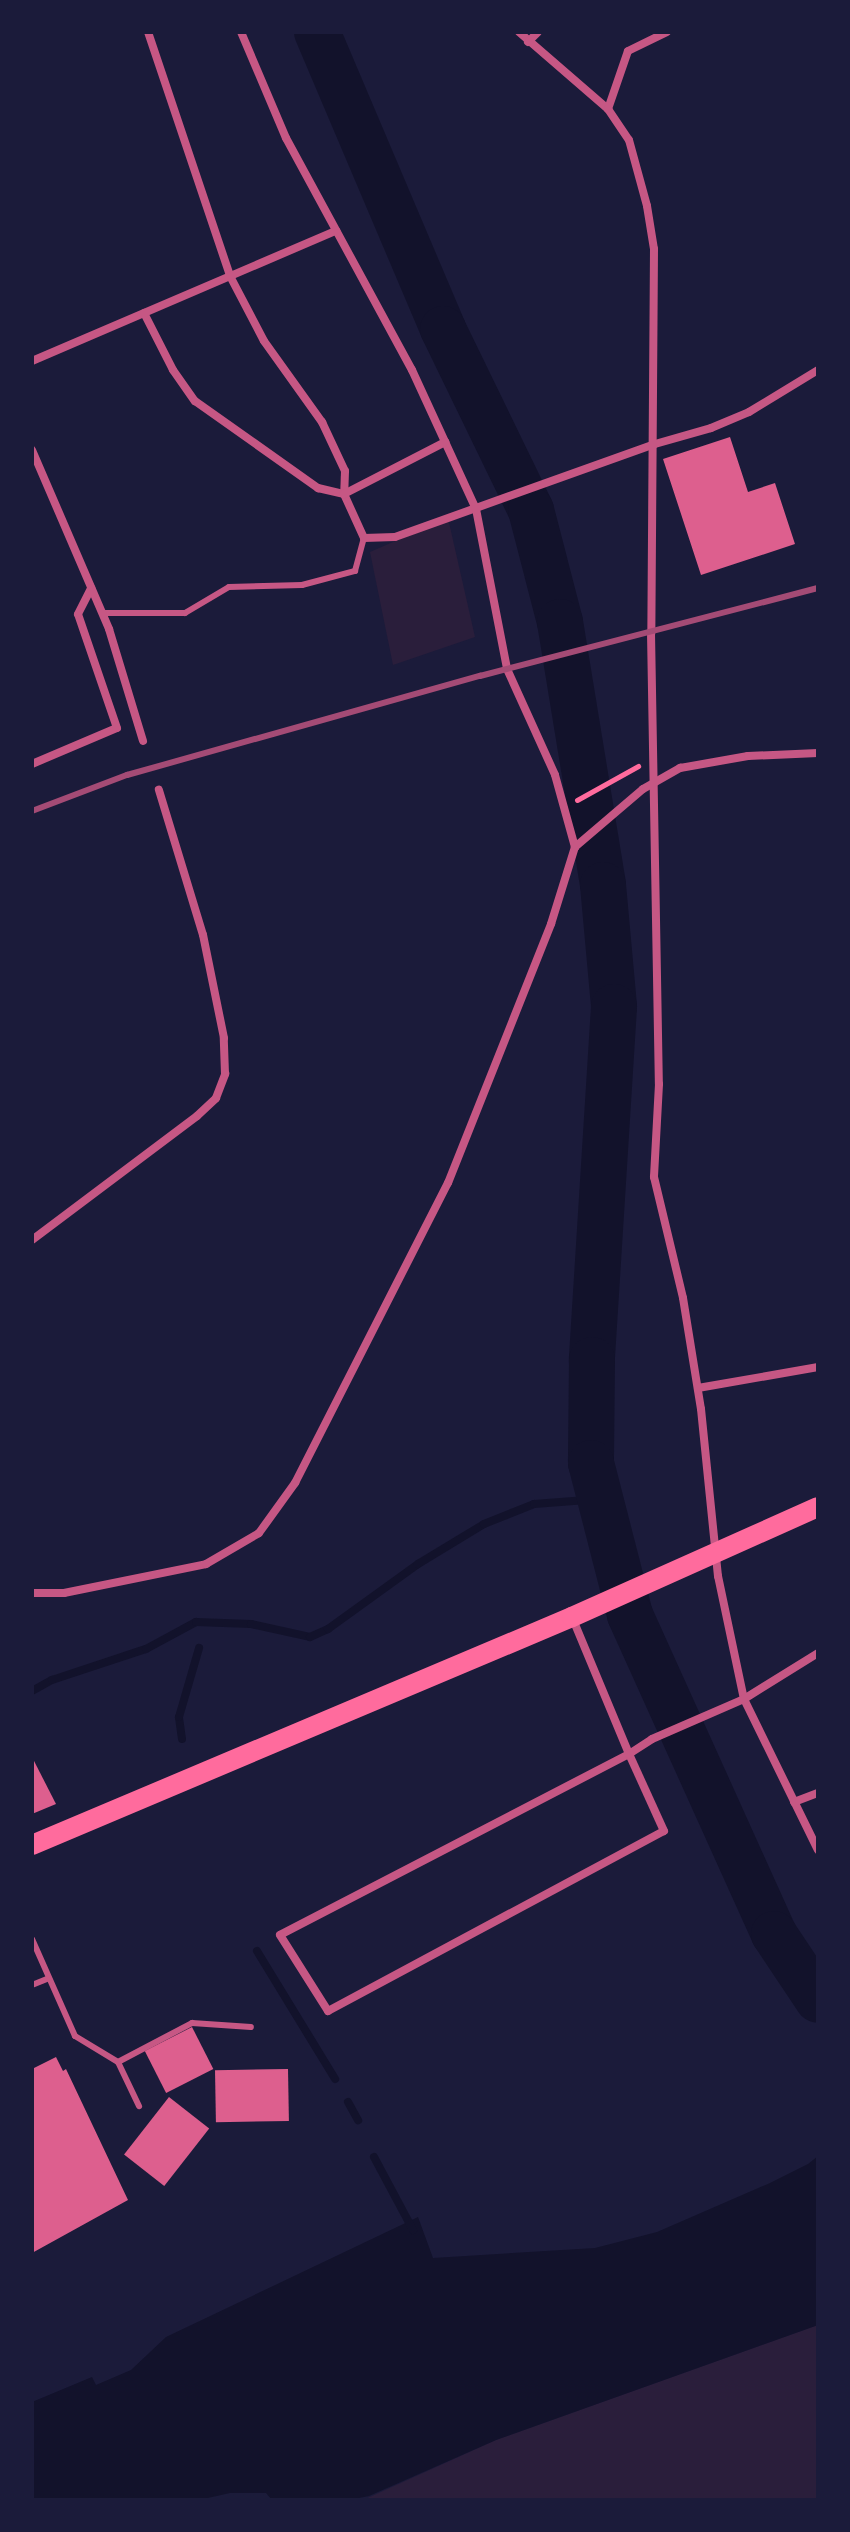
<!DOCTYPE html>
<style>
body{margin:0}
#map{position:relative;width:850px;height:2532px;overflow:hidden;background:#1b1b3a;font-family:"Space Grotesk",sans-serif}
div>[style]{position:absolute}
.green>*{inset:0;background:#2a1e3b}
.water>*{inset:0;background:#12122b}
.stream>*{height:8px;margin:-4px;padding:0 4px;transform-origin:4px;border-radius:4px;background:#12122b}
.river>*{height:46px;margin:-23px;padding:0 23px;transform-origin:23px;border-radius:23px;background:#12122b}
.building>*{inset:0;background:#dd5f8e;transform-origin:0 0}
.path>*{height:5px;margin:-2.5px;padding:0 2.5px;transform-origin:2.5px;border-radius:2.5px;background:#ff6b9d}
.service>*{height:6px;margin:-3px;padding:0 3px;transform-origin:3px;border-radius:3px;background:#c65784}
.minor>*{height:8px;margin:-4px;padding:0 4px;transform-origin:4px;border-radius:4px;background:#c65784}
.primary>*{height:20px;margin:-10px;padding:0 10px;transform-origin:10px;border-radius:10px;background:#ff6b9d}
.rail>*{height:6px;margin:-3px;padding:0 3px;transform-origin:3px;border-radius:3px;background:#a44b75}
span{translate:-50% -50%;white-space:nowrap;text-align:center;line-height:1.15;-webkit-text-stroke:7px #1b1b3a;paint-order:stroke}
.frame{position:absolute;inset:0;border:34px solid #1b1b3a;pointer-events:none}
</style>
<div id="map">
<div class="green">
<div style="clip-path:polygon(448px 518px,475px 637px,393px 665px,370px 552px)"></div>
<div style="clip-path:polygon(818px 2325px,818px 2500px,363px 2500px,496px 2440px)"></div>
</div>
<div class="water">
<div style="clip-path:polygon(818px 2156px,818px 2325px,496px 2440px,369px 2496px,349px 2500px,272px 2500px,266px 2493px,230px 2493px,199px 2500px,32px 2500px,32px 2402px,92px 2377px,96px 2385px,131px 2370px,166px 2337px,418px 2217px,433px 2258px,595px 2248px,657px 2232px,770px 2183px,808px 2164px)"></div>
</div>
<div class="stream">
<div style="left:32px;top:1691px;width:23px;rotate:-29deg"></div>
<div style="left:52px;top:1680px;width:99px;rotate:-18.3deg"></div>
<div style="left:146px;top:1649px;width:57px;rotate:-28.4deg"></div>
<div style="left:196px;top:1622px;width:55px;rotate:2.1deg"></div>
<div style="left:251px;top:1624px;width:60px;rotate:12.4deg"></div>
<div style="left:310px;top:1637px;width:20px;rotate:-24deg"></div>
<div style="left:328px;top:1629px;width:111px;rotate:-35.8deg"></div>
<div style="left:418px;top:1564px;width:77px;rotate:-31.2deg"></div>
<div style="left:484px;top:1524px;width:54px;rotate:-21.8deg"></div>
<div style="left:534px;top:1504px;width:66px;rotate:-4.3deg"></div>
<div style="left:182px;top:1739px;width:22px;rotate:-98deg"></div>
<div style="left:179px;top:1717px;width:72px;rotate:-73.8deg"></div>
<div style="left:257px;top:1951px;width:150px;rotate:58.6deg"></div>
<div style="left:348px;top:2102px;width:21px;rotate:61deg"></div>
<div style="left:374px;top:2157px;width:83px;rotate:61.9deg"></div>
</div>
<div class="river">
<div style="left:317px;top:32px;width:323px;rotate:67deg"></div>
<div style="left:443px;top:329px;width:201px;rotate:64.1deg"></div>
<div style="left:531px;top:510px;width:116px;rotate:75.5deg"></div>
<div style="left:560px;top:622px;width:266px;rotate:80.7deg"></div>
<div style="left:603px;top:885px;width:122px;rotate:84.8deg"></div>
<div style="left:614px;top:1007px;width:354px;rotate:93.6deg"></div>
<div style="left:592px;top:1360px;width:103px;rotate:90.6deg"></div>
<div style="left:591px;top:1463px;width:157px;rotate:75.6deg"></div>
<div style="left:630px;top:1615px;width:350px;rotate:65.7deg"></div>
<div style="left:774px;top:1934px;width:79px;rotate:56.3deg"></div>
</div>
<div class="building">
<div style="clip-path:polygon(730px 437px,748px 492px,775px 483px,795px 544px,701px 575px,663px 459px)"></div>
<div style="clip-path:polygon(32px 1757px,56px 1804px,32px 1814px)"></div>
<div style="left:192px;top:2027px;width:47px;height:53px;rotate:63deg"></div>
<div style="clip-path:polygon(56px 2057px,63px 2071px,66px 2069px,128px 2200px,32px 2253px,32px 2069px)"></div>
<div style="left:288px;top:2069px;width:52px;height:73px;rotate:89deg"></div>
<div style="left:169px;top:2097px;width:51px;height:73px;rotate:38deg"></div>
</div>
<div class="path">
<div style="left:577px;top:800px;width:70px;rotate:-29.1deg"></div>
</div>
<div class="service">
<div style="left:102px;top:613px;width:83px"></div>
<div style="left:185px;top:613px;width:51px;rotate:-30.6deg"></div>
<div style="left:229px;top:587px;width:73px;rotate:-1.6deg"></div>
<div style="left:302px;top:585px;width:55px;rotate:-14.8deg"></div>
<div style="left:355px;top:571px;width:34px;rotate:-75deg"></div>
<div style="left:32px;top:1939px;width:106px;rotate:66.1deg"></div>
<div style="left:75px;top:2036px;width:50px;rotate:31.2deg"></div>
<div style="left:118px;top:2062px;width:49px;rotate:64.5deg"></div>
<div style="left:32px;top:1985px;width:18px;rotate:-22deg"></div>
<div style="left:118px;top:2062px;width:84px;rotate:-27.8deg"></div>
<div style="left:192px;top:2023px;width:59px;rotate:3.9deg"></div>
</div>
<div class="minor">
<div style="left:148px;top:32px;width:257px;rotate:71.4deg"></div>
<div style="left:230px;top:276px;width:73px;rotate:62.4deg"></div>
<div style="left:264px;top:341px;width:100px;rotate:54.4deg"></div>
<div style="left:322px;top:422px;width:54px;rotate:64.9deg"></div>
<div style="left:345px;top:471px;width:23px;rotate:92deg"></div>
<div style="left:344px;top:494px;width:48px;rotate:65.6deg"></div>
<div style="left:364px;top:538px;width:31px;rotate:-2deg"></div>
<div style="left:395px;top:537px;width:276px;rotate:-19.7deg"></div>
<div style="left:655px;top:444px;width:58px;rotate:-15.9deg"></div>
<div style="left:711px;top:428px;width:41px;rotate:-22.8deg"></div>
<div style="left:749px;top:412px;width:81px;rotate:-31.3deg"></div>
<div style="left:241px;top:32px;width:115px;rotate:67deg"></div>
<div style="left:286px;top:138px;width:264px;rotate:61.5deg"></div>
<div style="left:412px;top:370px;width:153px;rotate:65.3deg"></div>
<div style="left:476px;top:509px;width:163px;rotate:79deg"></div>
<div style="left:507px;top:669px;width:116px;rotate:65.6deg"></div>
<div style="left:555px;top:775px;width:75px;rotate:74.5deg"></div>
<div style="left:519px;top:32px;width:118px;rotate:40.9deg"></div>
<div style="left:608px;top:109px;width:37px;rotate:56deg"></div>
<div style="left:629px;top:140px;width:68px;rotate:74.7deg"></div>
<div style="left:647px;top:206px;width:44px;rotate:80.8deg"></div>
<div style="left:654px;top:249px;width:384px;rotate:90.4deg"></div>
<div style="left:651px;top:633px;width:451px;rotate:89deg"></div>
<div style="left:659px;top:1084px;width:93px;rotate:93.1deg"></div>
<div style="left:654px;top:1177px;width:124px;rotate:76.5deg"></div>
<div style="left:683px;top:1298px;width:112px;rotate:80.8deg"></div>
<div style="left:701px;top:1409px;width:168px;rotate:84.2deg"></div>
<div style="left:718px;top:1576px;width:126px;rotate:78.1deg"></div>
<div style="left:744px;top:1699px;width:168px;rotate:63.9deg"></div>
<div style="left:528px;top:42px;width:14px;rotate:-45deg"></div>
<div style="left:608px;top:109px;width:61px;rotate:-71deg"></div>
<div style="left:628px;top:51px;width:43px;rotate:-26deg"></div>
<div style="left:144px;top:313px;width:64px;rotate:63deg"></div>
<div style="left:173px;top:370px;width:38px;rotate:55deg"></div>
<div style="left:195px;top:401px;width:151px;rotate:35.3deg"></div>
<div style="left:318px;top:488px;width:27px;rotate:13deg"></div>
<div style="left:344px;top:494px;width:114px;rotate:-27.2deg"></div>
<div style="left:32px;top:361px;width:331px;rotate:-23.2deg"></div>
<div style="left:32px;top:450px;width:195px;rotate:66.7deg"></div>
<div style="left:109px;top:629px;width:117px;rotate:73.1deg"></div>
<div style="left:32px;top:764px;width:92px;rotate:-23deg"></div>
<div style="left:117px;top:728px;width:120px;rotate:-108.9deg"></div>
<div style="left:78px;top:614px;width:29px;rotate:-63deg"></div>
<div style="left:32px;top:1240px;width:206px;rotate:-36.9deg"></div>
<div style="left:197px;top:1116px;width:26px;rotate:-43deg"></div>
<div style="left:216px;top:1098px;width:26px;rotate:-69deg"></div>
<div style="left:225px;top:1074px;width:36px;rotate:-92deg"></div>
<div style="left:224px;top:1038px;width:105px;rotate:-101.5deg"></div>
<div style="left:203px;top:935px;width:152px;rotate:-106.9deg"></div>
<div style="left:698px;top:1388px;width:122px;rotate:-9.9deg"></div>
<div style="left:32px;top:1593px;width:32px"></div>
<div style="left:64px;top:1593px;width:145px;rotate:-11.5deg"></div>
<div style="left:206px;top:1564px;width:61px;rotate:-30.3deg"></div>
<div style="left:259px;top:1533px;width:62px;rotate:-54.2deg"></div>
<div style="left:295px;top:1483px;width:337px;rotate:-63deg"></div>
<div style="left:448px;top:1183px;width:279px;rotate:-68.3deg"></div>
<div style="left:551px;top:924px;width:81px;rotate:-72.7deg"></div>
<div style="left:575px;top:847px;width:89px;rotate:-40.5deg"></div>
<div style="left:643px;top:789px;width:43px;rotate:-29.6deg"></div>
<div style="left:680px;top:768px;width:69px;rotate:-10deg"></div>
<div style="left:748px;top:756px;width:70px;rotate:-2.5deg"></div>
<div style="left:572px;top:1617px;width:148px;rotate:67.4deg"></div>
<div style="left:629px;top:1754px;width:393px;rotate:152.6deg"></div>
<div style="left:280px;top:1935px;width:90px;rotate:57.7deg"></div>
<div style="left:328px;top:2011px;width:381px;rotate:-28.2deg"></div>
<div style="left:664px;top:1831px;width:85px;rotate:-114.4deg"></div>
<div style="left:629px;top:1754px;width:27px;rotate:-33deg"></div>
<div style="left:652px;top:1739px;width:100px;rotate:-23.5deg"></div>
<div style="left:744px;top:1699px;width:87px;rotate:-31.9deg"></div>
<div style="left:794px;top:1802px;width:26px;rotate:-21deg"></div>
</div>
<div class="primary">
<div style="left:32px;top:1845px;width:586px;rotate:-22.89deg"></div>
<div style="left:572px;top:1617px;width:269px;rotate:-24.1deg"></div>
</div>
<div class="rail">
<div style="left:32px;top:811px;width:102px;rotate:-20.8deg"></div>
<div style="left:127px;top:775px;width:367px;rotate:-15.7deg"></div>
<div style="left:480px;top:676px;width:349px;rotate:-14.6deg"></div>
</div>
<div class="frame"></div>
</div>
